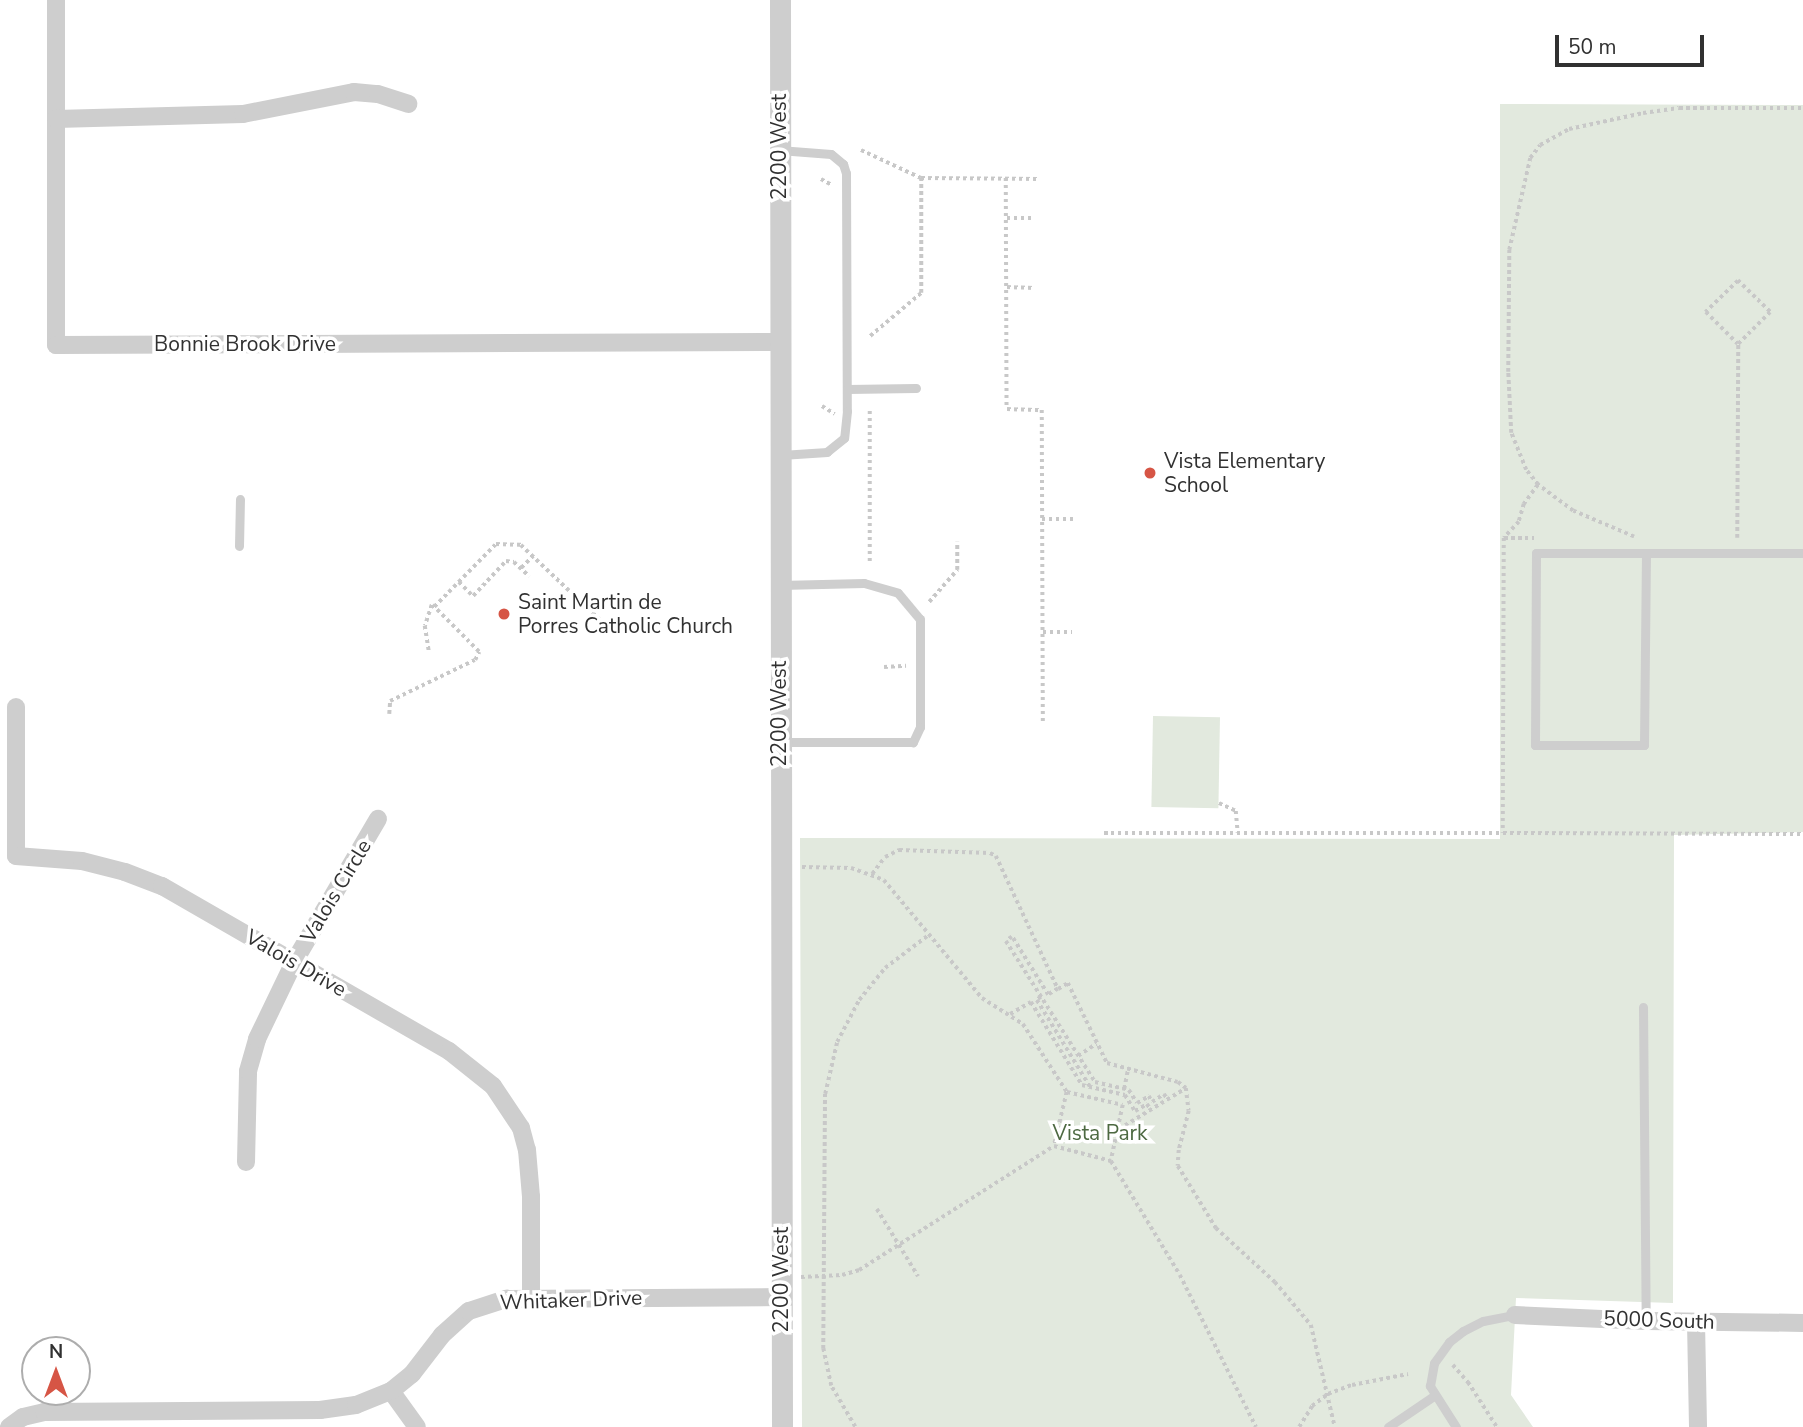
<!DOCTYPE html>
<style>
body{margin:0}
#map{position:relative;width:1803px;height:1427px;overflow:hidden;background:#fff;font-family:"Nunito Sans",sans-serif}
div>[style]{position:absolute}
.green>*{inset:0;background:#e2e9de;transform-origin:0 0}
.path>*{height:3.5px;margin-top:-1.75px;transform-origin:0;background:repeating-linear-gradient(90deg,#c8c8c8 0 3.5px,transparent 0 7px)}
.service>*{height:9px;margin:-4.5px;padding:0 4.5px;transform-origin:4.5px;border-radius:4.5px;background:#cecece}
.minor>*{height:18px;margin:-9px;padding:0 9px;transform-origin:9px;border-radius:9px;background:#cecece}
.tertiary>*{height:21px;margin:-10.5px;padding:0 10.5px;transform-origin:10.5px;border-radius:10.5px;background:#cecece}
.dots>*{width:19px;height:19px;translate:-50% -50%;box-sizing:border-box;border:4px solid #fff;border-radius:50%}
span{translate:-50% -50%;white-space:nowrap;text-align:center;line-height:1.15;-webkit-text-stroke:7px #fff;paint-order:stroke}
.street-label{font-size:21px;color:#313131}
.poi-label{font-size:21px;color:#313131}
.left{translate:0 -50%;text-align:left}
.park-label{font-size:21px;color:#4d6942}
.north{position:absolute;left:21px;top:1336px;width:70px;height:70px;box-sizing:border-box;background:#fff;border:2px solid #adadad;border-radius:50%;rotate:0deg;font-size:19px;font-weight:700;line-height:28px;text-align:center;color:#313131}
.north::after{content:'';display:block;margin:auto;width:24px;height:32px;background:#d65545;clip-path:polygon(50% 0,100% 100%,50% 72%,0 100%)}
.scale{position:absolute;left:1555px;top:35px;width:149px;height:32px;box-sizing:border-box;border:4px solid #313131;border-top:0;padding-left:9px;font-size:21px;line-height:24px;white-space:nowrap;color:#313131;-webkit-text-stroke:5px #fff;paint-order:stroke}
</style>
<div id="map">
<div class="green">
<div style="clip-path:polygon(1500px 104px,1803px 105px,1803px 832px,1674px 835px,1673px 1303px,1516px 1298px,1511px 1395px,1533px 1427px,802px 1427px,800px 838px,1500px 839px)"></div>
<div style="left:1153px;top:716px;width:67px;height:91px;rotate:1deg"></div>
</div>
<div class="path">
<div style="left:861px;top:150px;width:66px;rotate:25deg"></div>
<div style="left:921px;top:178px;width:116px;rotate:0.5deg"></div>
<div style="left:1006px;top:178px;width:231px;rotate:89.8deg"></div>
<div style="left:1007px;top:409px;width:35px;rotate:2deg"></div>
<div style="left:1042px;top:410px;width:312px;rotate:89.8deg"></div>
<div style="left:821px;top:179px;width:13px;rotate:29deg"></div>
<div style="left:1007px;top:218px;width:27px"></div>
<div style="left:1007px;top:287px;width:27px;rotate:2deg"></div>
<div style="left:870px;top:336px;width:67px;rotate:-40.1deg"></div>
<div style="left:921px;top:293px;width:115px;rotate:-90deg"></div>
<div style="left:822px;top:406px;width:15px;rotate:32deg"></div>
<div style="left:870px;top:411px;width:153px;rotate:90deg"></div>
<div style="left:1538px;top:485px;width:24px;rotate:126deg"></div>
<div style="left:1524px;top:504px;width:19px;rotate:106deg"></div>
<div style="left:1519px;top:522px;width:22px;rotate:133deg"></div>
<div style="left:1504px;top:538px;width:295px;rotate:90.2deg"></div>
<div style="left:1503px;top:833px;width:300px;rotate:0.2deg"></div>
<div style="left:1042px;top:519px;width:31px"></div>
<div style="left:1634px;top:537px;width:66px;rotate:-156.9deg"></div>
<div style="left:1573px;top:511px;width:44px;rotate:-143.4deg"></div>
<div style="left:1538px;top:485px;width:19px;rotate:-129deg"></div>
<div style="left:1526px;top:470px;width:40px;rotate:-112deg"></div>
<div style="left:1511px;top:433px;width:61px;rotate:-92.8deg"></div>
<div style="left:1508px;top:372px;width:122px;rotate:-89.5deg"></div>
<div style="left:1509px;top:250px;width:94px;rotate:-77.1deg"></div>
<div style="left:1530px;top:158px;width:16px;rotate:-52deg"></div>
<div style="left:1540px;top:145px;width:33px;rotate:-29deg"></div>
<div style="left:1569px;top:129px;width:76px;rotate:-12.2deg"></div>
<div style="left:1643px;top:113px;width:36px;rotate:-8deg"></div>
<div style="left:1679px;top:108px;width:124px"></div>
<div style="left:1504px;top:538px;width:30px"></div>
<div style="left:1737px;top:538px;width:194px;rotate:-89.7deg"></div>
<div style="left:1738px;top:344px;width:45px;rotate:-45deg"></div>
<div style="left:1770px;top:312px;width:45px;rotate:-135.9deg"></div>
<div style="left:1738px;top:281px;width:45px;rotate:135.9deg"></div>
<div style="left:1706px;top:312px;width:45px;rotate:45deg"></div>
<div style="left:521px;top:568px;width:17px;rotate:-45deg"></div>
<div style="left:459px;top:582px;width:20px;rotate:45deg"></div>
<div style="left:473px;top:596px;width:48px;rotate:-46.7deg"></div>
<div style="left:506px;top:561px;width:8px;rotate:7deg"></div>
<div style="left:514px;top:562px;width:21px;rotate:43deg"></div>
<div style="left:929px;top:602px;width:43px;rotate:-48.8deg"></div>
<div style="left:957px;top:570px;width:28px;rotate:-90deg"></div>
<div style="left:434px;top:607px;width:88px;rotate:-45.5deg"></div>
<div style="left:496px;top:544px;width:25px;rotate:2deg"></div>
<div style="left:521px;top:545px;width:127px;rotate:43.4deg"></div>
<div style="left:1043px;top:632px;width:29px"></div>
<div style="left:884px;top:667px;width:22px;rotate:-3deg"></div>
<div style="left:389px;top:714px;width:13px;rotate:-86deg"></div>
<div style="left:390px;top:701px;width:94px;rotate:-25.8deg"></div>
<div style="left:475px;top:660px;width:9px;rotate:-63deg"></div>
<div style="left:479px;top:652px;width:66px;rotate:-135deg"></div>
<div style="left:432px;top:605px;width:22px;rotate:108deg"></div>
<div style="left:425px;top:626px;width:26px;rotate:81deg"></div>
<div style="left:1219px;top:803px;width:19px;rotate:25deg"></div>
<div style="left:1236px;top:811px;width:22px;rotate:85deg"></div>
<div style="left:1104px;top:833px;width:399px"></div>
<div style="left:802px;top:867px;width:49px;rotate:1.2deg"></div>
<div style="left:851px;top:868px;width:35px;rotate:20deg"></div>
<div style="left:884px;top:880px;width:153px;rotate:50.3deg"></div>
<div style="left:982px;top:998px;width:49px;rotate:32.4deg"></div>
<div style="left:1023px;top:1024px;width:81px;rotate:57.1deg"></div>
<div style="left:1067px;top:1092px;width:56px;rotate:103.5deg"></div>
<div style="left:872px;top:874px;width:21px;rotate:-53deg"></div>
<div style="left:885px;top:857px;width:16px;rotate:-27deg"></div>
<div style="left:899px;top:850px;width:91px;rotate:1.9deg"></div>
<div style="left:990px;top:853px;width:7px;rotate:27deg"></div>
<div style="left:996px;top:856px;width:147px;rotate:65deg"></div>
<div style="left:1058px;top:989px;width:12px;rotate:149deg"></div>
<div style="left:1048px;top:995px;width:68px;rotate:-121.8deg"></div>
<div style="left:1012px;top:937px;width:7px;rotate:146deg"></div>
<div style="left:1006px;top:941px;width:167px;rotate:57.7deg"></div>
<div style="left:1095px;top:1082px;width:35px;rotate:13deg"></div>
<div style="left:1129px;top:1090px;width:15px;rotate:58deg"></div>
<div style="left:1137px;top:1103px;width:14px;rotate:-30deg"></div>
<div style="left:1149px;top:1096px;width:7px;rotate:63deg"></div>
<div style="left:1152px;top:1102px;width:14px;rotate:-34deg"></div>
<div style="left:1164px;top:1094px;width:7px;rotate:56deg"></div>
<div style="left:1058px;top:989px;width:12px;rotate:-31deg"></div>
<div style="left:1068px;top:983px;width:89px;rotate:64deg"></div>
<div style="left:1107px;top:1063px;width:73px;rotate:15deg"></div>
<div style="left:1178px;top:1082px;width:10px;rotate:37deg"></div>
<div style="left:1186px;top:1088px;width:23px;rotate:83deg"></div>
<div style="left:1189px;top:1111px;width:40px;rotate:104.4deg"></div>
<div style="left:1179px;top:1150px;width:16px;rotate:94deg"></div>
<div style="left:1178px;top:1166px;width:73px;rotate:58.5deg"></div>
<div style="left:1216px;top:1228px;width:80px;rotate:42.5deg"></div>
<div style="left:1275px;top:1282px;width:56px;rotate:50.1deg"></div>
<div style="left:1311px;top:1325px;width:105px;rotate:76.8deg"></div>
<div style="left:1041px;top:997px;width:5px;rotate:143deg"></div>
<div style="left:1037px;top:1000px;width:103px;rotate:58.5deg"></div>
<div style="left:1010px;top:1014px;width:24px;rotate:-30deg"></div>
<div style="left:1031px;top:1002px;width:97px;rotate:58.4deg"></div>
<div style="left:1082px;top:1085px;width:44px;rotate:13.1deg"></div>
<div style="left:1125px;top:1095px;width:19px;rotate:58deg"></div>
<div style="left:1135px;top:1111px;width:14px;rotate:-30deg"></div>
<div style="left:1147px;top:1104px;width:7px;rotate:56deg"></div>
<div style="left:1078px;top:1056px;width:22px;rotate:-34deg"></div>
<div style="left:1124px;top:1089px;width:20px;rotate:-79deg"></div>
<div style="left:1067px;top:1092px;width:57px;rotate:13.1deg"></div>
<div style="left:1123px;top:1105px;width:57px;rotate:102.1deg"></div>
<div style="left:1119px;top:1129px;width:79px;rotate:-31.5deg"></div>
<div style="left:877px;top:1209px;width:79px;rotate:58.5deg"></div>
<div style="left:801px;top:1277px;width:41px;rotate:-2.8deg"></div>
<div style="left:842px;top:1275px;width:18px;rotate:-16deg"></div>
<div style="left:859px;top:1270px;width:231px;rotate:-32.5deg"></div>
<div style="left:1054px;top:1146px;width:59px;rotate:14.7deg"></div>
<div style="left:1111px;top:1161px;width:133px;rotate:58.8deg"></div>
<div style="left:1180px;top:1275px;width:170px;rotate:63.4deg"></div>
<div style="left:1453px;top:1365px;width:23px;rotate:49deg"></div>
<div style="left:1468px;top:1382px;width:54px;rotate:57.2deg"></div>
<div style="left:855px;top:1427px;width:48px;rotate:-120.3deg"></div>
<div style="left:831px;top:1386px;width:38px;rotate:-102deg"></div>
<div style="left:823px;top:1349px;width:255px;rotate:-89.6deg"></div>
<div style="left:825px;top:1094px;width:53px;rotate:-77deg"></div>
<div style="left:837px;top:1042px;width:47px;rotate:-62.4deg"></div>
<div style="left:859px;top:1000px;width:41px;rotate:-50.9deg"></div>
<div style="left:885px;top:968px;width:56px;rotate:-37.1deg"></div>
<div style="left:1299px;top:1427px;width:25px;rotate:-58deg"></div>
<div style="left:1312px;top:1406px;width:20px;rotate:-37deg"></div>
<div style="left:1328px;top:1394px;width:26px;rotate:-21deg"></div>
<div style="left:1352px;top:1385px;width:57px;rotate:-11.1deg"></div>
</div>
<div class="service">
<div style="left:779px;top:150px;width:52px;rotate:4.4deg"></div>
<div style="left:831px;top:154px;width:16px;rotate:40deg"></div>
<div style="left:843px;top:164px;width:9px;rotate:72deg"></div>
<div style="left:846px;top:173px;width:238px;rotate:89.8deg"></div>
<div style="left:847px;top:411px;width:27px;rotate:96deg"></div>
<div style="left:844px;top:438px;width:22px;rotate:141deg"></div>
<div style="left:827px;top:452px;width:46px;rotate:176.3deg"></div>
<div style="left:847px;top:389px;width:69px;rotate:-0.8deg"></div>
<div style="left:239px;top:546px;width:47px;rotate:-88.8deg"></div>
<div style="left:1646px;top:553px;width:192px;rotate:90.6deg"></div>
<div style="left:1644px;top:745px;width:109px;rotate:180deg"></div>
<div style="left:1535px;top:745px;width:192px;rotate:-89.7deg"></div>
<div style="left:1536px;top:553px;width:267px"></div>
<div style="left:780px;top:585px;width:84px;rotate:-1.4deg"></div>
<div style="left:864px;top:583px;width:35px;rotate:16deg"></div>
<div style="left:898px;top:593px;width:34px;rotate:50deg"></div>
<div style="left:920px;top:619px;width:108px;rotate:90deg"></div>
<div style="left:920px;top:727px;width:17px;rotate:115deg"></div>
<div style="left:913px;top:742px;width:132px;rotate:180deg"></div>
<div style="left:1643px;top:1007px;width:314px;rotate:89.5deg"></div>
<div style="left:1388px;top:1427px;width:57px;rotate:-34.2deg"></div>
<div style="left:1456px;top:1427px;width:49px;rotate:-122.4deg"></div>
<div style="left:1430px;top:1386px;width:23px;rotate:-80deg"></div>
<div style="left:1434px;top:1363px;width:26px;rotate:-54deg"></div>
<div style="left:1449px;top:1342px;width:18px;rotate:-38deg"></div>
<div style="left:1463px;top:1331px;width:22px;rotate:-27deg"></div>
<div style="left:1483px;top:1321px;width:33px;rotate:-11deg"></div>
</div>
<div class="minor">
<div style="left:56px;top:0;width:345px;rotate:90deg"></div>
<div style="left:56px;top:345px;width:723px;rotate:-0.24deg"></div>
<div style="left:56px;top:119px;width:187px;rotate:-1.5deg"></div>
<div style="left:243px;top:114px;width:113px;rotate:-11.2deg"></div>
<div style="left:354px;top:92px;width:24px;rotate:5deg"></div>
<div style="left:378px;top:94px;width:32px;rotate:18deg"></div>
<div style="left:16px;top:707px;width:149px;rotate:90deg"></div>
<div style="left:16px;top:856px;width:66px;rotate:4.3deg"></div>
<div style="left:82px;top:861px;width:44px;rotate:14.3deg"></div>
<div style="left:125px;top:872px;width:40px;rotate:21deg"></div>
<div style="left:162px;top:886px;width:331px;rotate:29.9deg"></div>
<div style="left:449px;top:1051px;width:56px;rotate:38.5deg"></div>
<div style="left:493px;top:1086px;width:50px;rotate:56.3deg"></div>
<div style="left:521px;top:1128px;width:23px;rotate:75deg"></div>
<div style="left:527px;top:1150px;width:47px;rotate:85.1deg"></div>
<div style="left:531px;top:1197px;width:101px;rotate:90deg"></div>
<div style="left:246px;top:1162px;width:91px;rotate:-88.7deg"></div>
<div style="left:248px;top:1071px;width:33px;rotate:-74deg"></div>
<div style="left:257px;top:1039px;width:85px;rotate:-64.3deg"></div>
<div style="left:294px;top:962px;width:166px;rotate:-59.6deg"></div>
<div style="left:1515px;top:1315px;width:131px;rotate:2.6deg"></div>
<div style="left:1646px;top:1321px;width:157px;rotate:0.7deg"></div>
<div style="left:1696px;top:1322px;width:105px;rotate:88.9deg"></div>
<div style="left:391px;top:1391px;width:44px;rotate:54.2deg"></div>
<div style="left:9px;top:1427px;width:17px;rotate:-36deg"></div>
<div style="left:23px;top:1417px;width:22px;rotate:-13deg"></div>
<div style="left:44px;top:1412px;width:276px;rotate:-0.4deg"></div>
<div style="left:320px;top:1410px;width:36px;rotate:-8deg"></div>
<div style="left:356px;top:1405px;width:38px;rotate:-22deg"></div>
<div style="left:391px;top:1391px;width:27px;rotate:-39deg"></div>
<div style="left:412px;top:1374px;width:49px;rotate:-52.4deg"></div>
<div style="left:442px;top:1335px;width:36px;rotate:-42deg"></div>
<div style="left:469px;top:1311px;width:40px;rotate:-18deg"></div>
<div style="left:507px;top:1299px;width:274px;rotate:-0.4deg"></div>
</div>
<div class="tertiary">
<div style="left:780px;top:0;width:1427px;rotate:89.92deg"></div>
</div>
<div class="dots">
<div style="left:1150px;top:473px;background:#d65545"></div>
<div style="left:504px;top:614px;background:#d65545"></div>
</div>
<div class="street-label">
<span style="left:779px;top:147px;rotate:-90deg">2200 West</span>
<span style="left:245px;top:344px">Bonnie Brook Drive</span>
<span style="left:779px;top:714px;rotate:-90deg">2200 West</span>
<span style="left:336px;top:891px;rotate:-59deg">Valois Circle</span>
<span style="left:296px;top:963px;rotate:30deg">Valois Drive</span>
<span style="left:781px;top:1280px;rotate:-90deg">2200 West</span>
<span style="left:571px;top:1300px;rotate:-2deg">Whitaker Drive</span>
<span style="left:1659px;top:1320px;rotate:2deg">5000 South</span>
</div>
<div class="poi-label">
<span class="left" style="left:1164px;top:473px">Vista Elementary<br>School</span>
<span class="left" style="left:518px;top:614px">Saint Martin de<br>Porres Catholic Church</span>
</div>
<div class="park-label">
<span style="left:1100px;top:1133px">Vista Park</span>
</div>
<div class="north">N</div>
<div class="scale">50 m</div>
</div>
